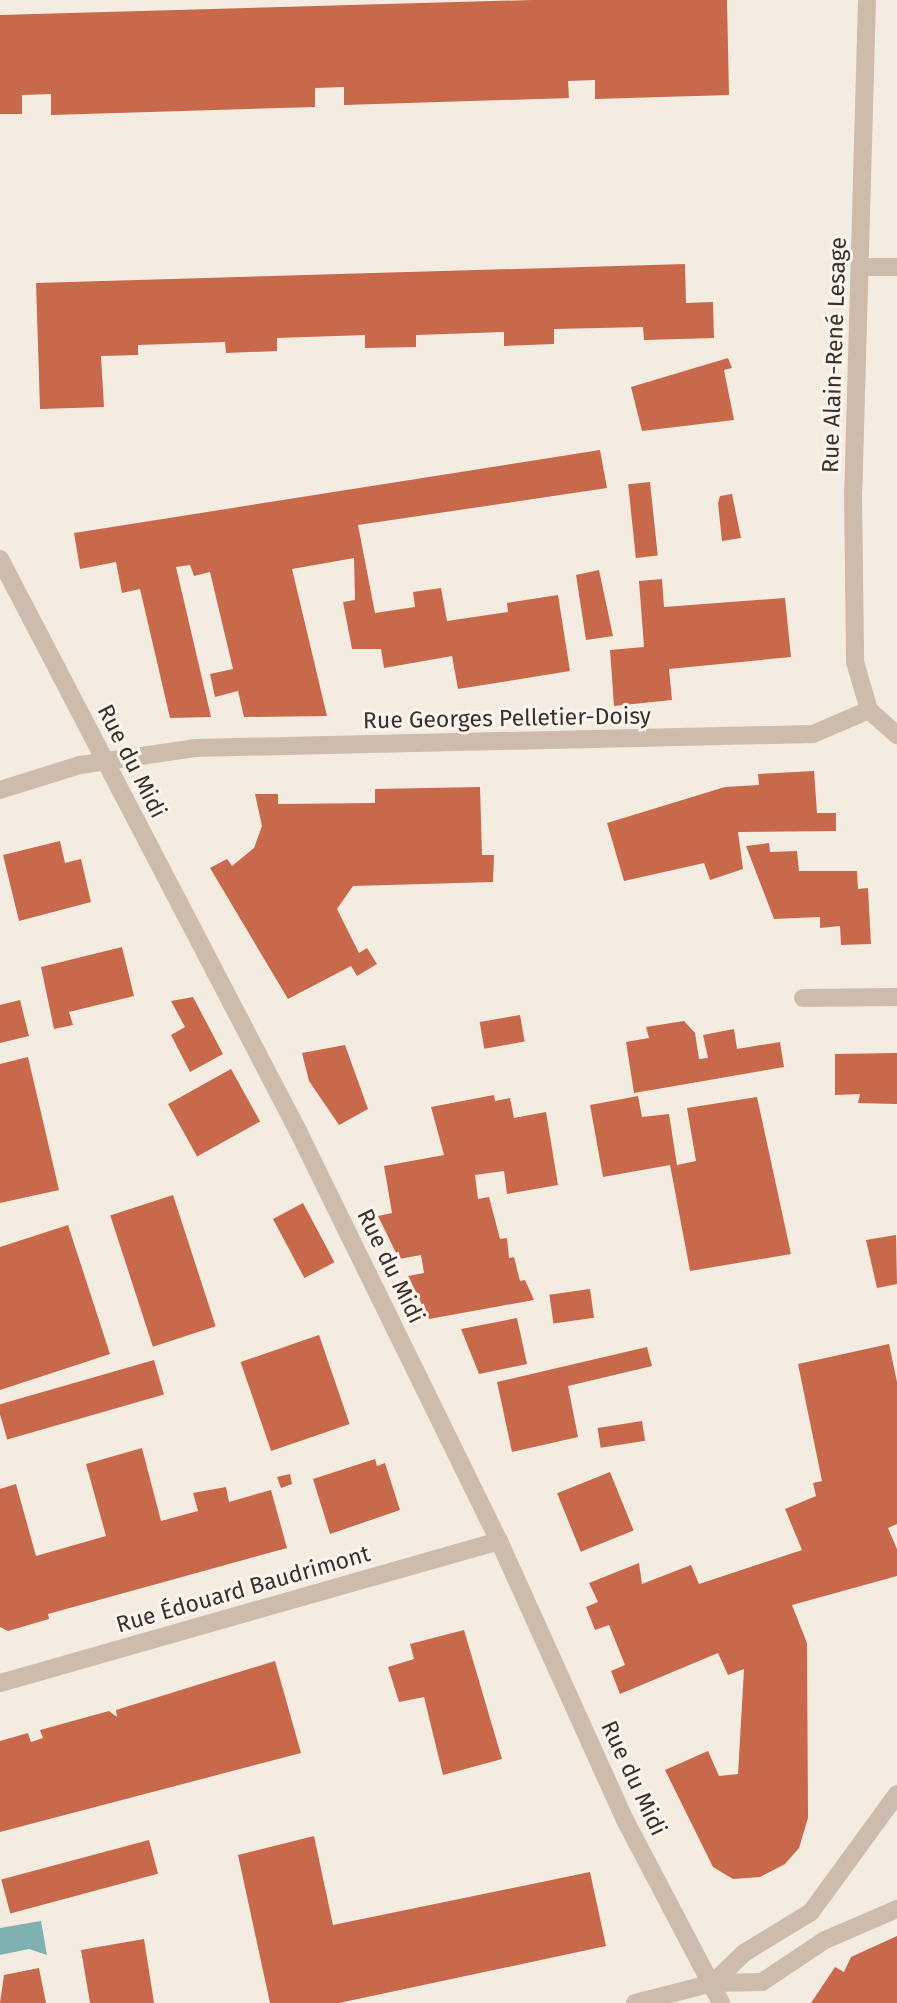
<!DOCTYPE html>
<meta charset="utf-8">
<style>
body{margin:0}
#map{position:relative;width:897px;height:2003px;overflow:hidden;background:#f4ebe1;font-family:"Fira Sans",sans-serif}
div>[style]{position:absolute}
.water>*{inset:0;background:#7fb0b2}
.building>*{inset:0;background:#c8694b;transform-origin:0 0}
.minor>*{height:18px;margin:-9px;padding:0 9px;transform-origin:9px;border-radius:9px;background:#cdbbac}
span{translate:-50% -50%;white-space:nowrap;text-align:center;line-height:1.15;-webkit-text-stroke:6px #fbf5ee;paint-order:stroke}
.street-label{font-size:23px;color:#3b302b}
</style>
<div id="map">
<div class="water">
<div style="clip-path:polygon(41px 1921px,47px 1955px,29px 1949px,0 1955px,0 1928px)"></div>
</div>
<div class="building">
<div style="clip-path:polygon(532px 0,727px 0,729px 95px,595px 99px,595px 80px,568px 81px,569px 98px,344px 105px,344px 87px,315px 88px,315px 107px,51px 115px,51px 94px,22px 95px,22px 114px,0 114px,0 15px)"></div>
<div style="clip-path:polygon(685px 264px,686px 303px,713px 302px,714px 338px,644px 340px,643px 327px,554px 329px,554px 344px,504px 346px,504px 332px,416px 335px,416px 347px,365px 348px,365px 335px,277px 338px,277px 351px,226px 353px,225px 342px,138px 345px,138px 355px,101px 356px,104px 407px,40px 409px,36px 283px)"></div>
<div style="clip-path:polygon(728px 358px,732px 368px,724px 370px,734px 420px,642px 431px,631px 387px)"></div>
<div style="clip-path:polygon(600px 450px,607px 488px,358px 525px,375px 613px,415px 607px,413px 592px,441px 588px,447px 621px,508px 612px,507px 603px,558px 595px,570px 671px,458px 689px,452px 656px,384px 668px,381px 649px,352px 649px,343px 602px,355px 600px,354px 558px,292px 569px,327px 716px,244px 717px,238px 691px,215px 697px,210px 674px,233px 669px,210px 572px,194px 576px,190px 565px,176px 567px,211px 717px,170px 718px,140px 589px,122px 593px,116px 562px,80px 569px,74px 533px)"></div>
<div style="left:650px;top:482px;width:74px;height:22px;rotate:84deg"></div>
<div style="clip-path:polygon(732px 494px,741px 538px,722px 541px,718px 503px,720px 496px)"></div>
<div style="clip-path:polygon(599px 570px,613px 636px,586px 640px,576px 575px)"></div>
<div style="clip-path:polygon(662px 579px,664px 607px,785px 598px,791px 657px,669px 669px,672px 700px,614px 706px,610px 650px,644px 647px,639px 581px)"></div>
<div style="clip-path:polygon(814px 771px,817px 813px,836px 813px,836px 831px,738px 832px,743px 869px,710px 880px,704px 863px,624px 881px,607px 823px,725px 787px,759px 785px,758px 774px)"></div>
<div style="clip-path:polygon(480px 787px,482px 855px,494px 855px,493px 882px,353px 886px,337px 909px,359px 953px,367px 948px,377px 964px,357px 976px,351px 966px,288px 999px,210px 868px,227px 859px,232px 866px,254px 848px,262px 826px,255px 794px,278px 794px,278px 804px,375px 803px,375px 789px)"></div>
<div style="clip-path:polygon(60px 841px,65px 863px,81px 859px,91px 902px,19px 921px,3px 855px)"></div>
<div style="clip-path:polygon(769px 843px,770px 852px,797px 851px,799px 871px,857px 871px,858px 889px,868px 888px,871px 944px,841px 945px,840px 926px,820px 928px,820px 917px,774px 919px,746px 846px)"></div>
<div style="clip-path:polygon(122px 947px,134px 996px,69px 1012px,73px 1025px,54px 1029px,41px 967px)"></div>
<div style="clip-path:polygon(193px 997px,223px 1054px,190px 1072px,171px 1035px,185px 1027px,171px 1001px)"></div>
<div style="clip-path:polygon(20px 1000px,29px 1036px,0 1043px,0 1005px)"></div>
<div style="left:520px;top:1015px;width:27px;height:41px;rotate:80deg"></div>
<div style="clip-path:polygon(684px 1021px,695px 1033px,699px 1059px,708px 1058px,703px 1035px,734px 1029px,737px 1049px,780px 1042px,784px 1067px,634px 1093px,626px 1042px,649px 1038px,646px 1027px)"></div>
<div style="clip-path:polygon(345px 1045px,368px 1109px,339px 1125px,309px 1081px,302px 1053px)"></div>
<div style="clip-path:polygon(897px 1053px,897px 1104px,858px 1103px,860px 1094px,835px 1095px,835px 1054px)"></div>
<div style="clip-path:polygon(28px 1057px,59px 1190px,0 1203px,0 1064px)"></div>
<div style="left:231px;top:1069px;width:60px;height:72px;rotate:61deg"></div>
<div style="clip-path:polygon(494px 1095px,495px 1101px,510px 1098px,514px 1118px,546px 1112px,558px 1185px,507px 1194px,504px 1171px,475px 1175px,478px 1199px,489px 1197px,500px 1239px,507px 1238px,509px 1258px,514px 1257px,520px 1281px,525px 1280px,534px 1300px,429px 1319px,408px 1276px,424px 1273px,421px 1255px,399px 1259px,378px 1216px,392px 1213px,384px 1166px,444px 1155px,431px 1107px)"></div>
<div style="clip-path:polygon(638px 1096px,642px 1117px,669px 1114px,677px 1165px,696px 1161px,687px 1108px,757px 1097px,791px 1254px,690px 1271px,670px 1165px,603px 1177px,590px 1105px)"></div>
<div style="left:173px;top:1195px;width:138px;height:66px;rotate:72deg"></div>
<div style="left:303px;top:1203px;width:67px;height:34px;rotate:62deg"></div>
<div style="clip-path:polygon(68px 1225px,110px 1354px,0 1390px,0 1247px)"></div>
<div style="clip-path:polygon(896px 1235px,897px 1284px,877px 1288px,866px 1240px)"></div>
<div style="left:590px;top:1289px;width:29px;height:41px;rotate:82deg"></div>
<div style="clip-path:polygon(517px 1318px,527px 1364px,479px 1374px,461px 1329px)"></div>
<div style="left:319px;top:1335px;width:94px;height:83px;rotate:71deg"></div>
<div style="clip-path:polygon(889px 1344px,897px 1382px,897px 1524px,888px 1528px,897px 1549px,897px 1576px,792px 1605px,807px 1643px,808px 1818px,799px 1848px,785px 1864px,760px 1877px,733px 1879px,713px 1867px,665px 1770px,708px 1751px,719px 1776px,738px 1774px,744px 1669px,728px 1675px,718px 1653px,620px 1694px,611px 1671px,625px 1665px,609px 1625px,595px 1630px,586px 1607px,598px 1602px,589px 1583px,639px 1563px,642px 1584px,691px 1565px,699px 1584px,802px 1550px,785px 1509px,816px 1496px,813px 1483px,822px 1481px,798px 1364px)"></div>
<div style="clip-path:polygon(647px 1347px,652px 1366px,568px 1386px,578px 1437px,512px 1452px,497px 1382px)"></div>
<div style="left:154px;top:1360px;width:36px;height:163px;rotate:74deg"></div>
<div style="left:642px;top:1421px;width:20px;height:45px;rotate:81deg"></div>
<div style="clip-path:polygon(142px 1448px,161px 1521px,198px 1511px,193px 1493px,226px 1487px,229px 1502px,271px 1490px,287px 1548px,48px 1614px,49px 1619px,8px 1631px,0 1627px,0 1489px,16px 1484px,36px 1556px,106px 1536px,86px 1464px)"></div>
<div style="clip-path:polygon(375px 1459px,377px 1466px,385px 1463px,400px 1510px,330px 1534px,313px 1479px)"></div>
<div style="left:610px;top:1472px;width:63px;height:57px;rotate:68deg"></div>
<div style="clip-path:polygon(290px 1474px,292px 1484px,281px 1488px,277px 1477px)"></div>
<div style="clip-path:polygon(464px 1630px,502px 1759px,443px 1775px,424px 1697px,399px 1702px,388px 1667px,414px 1659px,410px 1644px)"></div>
<div style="clip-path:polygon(275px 1661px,301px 1753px,0 1832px,0 1741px,28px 1733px,31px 1742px,43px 1738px,40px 1730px,109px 1711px,117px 1717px,116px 1710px)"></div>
<div style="clip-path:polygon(314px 1836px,333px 1925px,590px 1872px,606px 1946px,339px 2003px,270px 2003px,238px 1855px)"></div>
<div style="left:149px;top:1840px;width:35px;height:153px;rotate:75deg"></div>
<div style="clip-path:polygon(897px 1936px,897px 2003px,811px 2003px,835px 1967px,844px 1972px,851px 1957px)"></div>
<div style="clip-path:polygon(144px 1939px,154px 2003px,90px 2003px,81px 1950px)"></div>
<div style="clip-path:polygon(39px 1968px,46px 2003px,0 2003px,4px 1975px)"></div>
</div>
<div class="minor">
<div style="left:867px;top:0;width:490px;rotate:91.6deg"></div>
<div style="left:853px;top:490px;width:172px;rotate:89.3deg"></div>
<div style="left:855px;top:662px;width:50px;rotate:73.7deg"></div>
<div style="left:863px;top:267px;width:34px"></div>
<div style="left:0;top:559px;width:645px;rotate:62.48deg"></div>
<div style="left:298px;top:1131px;width:457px;rotate:63.9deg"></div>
<div style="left:499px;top:1541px;width:306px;rotate:65.7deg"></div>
<div style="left:625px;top:1820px;width:207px;rotate:62.3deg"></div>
<div style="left:869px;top:710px;width:38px;rotate:42deg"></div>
<div style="left:0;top:790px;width:84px;rotate:-17.4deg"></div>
<div style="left:80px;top:765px;width:116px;rotate:-8.4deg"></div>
<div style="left:195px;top:748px;width:618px;rotate:-1.3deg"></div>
<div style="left:813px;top:734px;width:61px;rotate:-23.2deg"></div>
<div style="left:803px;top:998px;width:94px;rotate:-0.6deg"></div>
<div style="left:0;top:1683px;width:519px;rotate:-15.88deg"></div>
<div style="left:713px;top:1983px;width:43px;rotate:-44.1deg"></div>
<div style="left:744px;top:1953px;width:79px;rotate:-31.5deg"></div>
<div style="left:811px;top:1912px;width:146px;rotate:-53.9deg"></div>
<div style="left:635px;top:2003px;width:81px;rotate:-14.4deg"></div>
<div style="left:713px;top:1983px;width:49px;rotate:-1.2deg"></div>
<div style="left:762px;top:1982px;width:76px;rotate:-33.7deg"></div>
<div style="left:825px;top:1940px;width:78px;rotate:-23.3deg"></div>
</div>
<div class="street-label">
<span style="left:834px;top:355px;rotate:-88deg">Rue Alain-René Lesage</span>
<span style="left:507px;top:718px;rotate:-1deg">Rue Georges Pelletier-Doisy</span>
<span style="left:132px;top:761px;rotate:63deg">Rue du Midi</span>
<span style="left:391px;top:1266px;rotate:64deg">Rue du Midi</span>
<span style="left:243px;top:1589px;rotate:-16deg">Rue Édouard Baudrimont</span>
<span style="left:634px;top:1778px;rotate:65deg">Rue du Midi</span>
</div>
</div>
